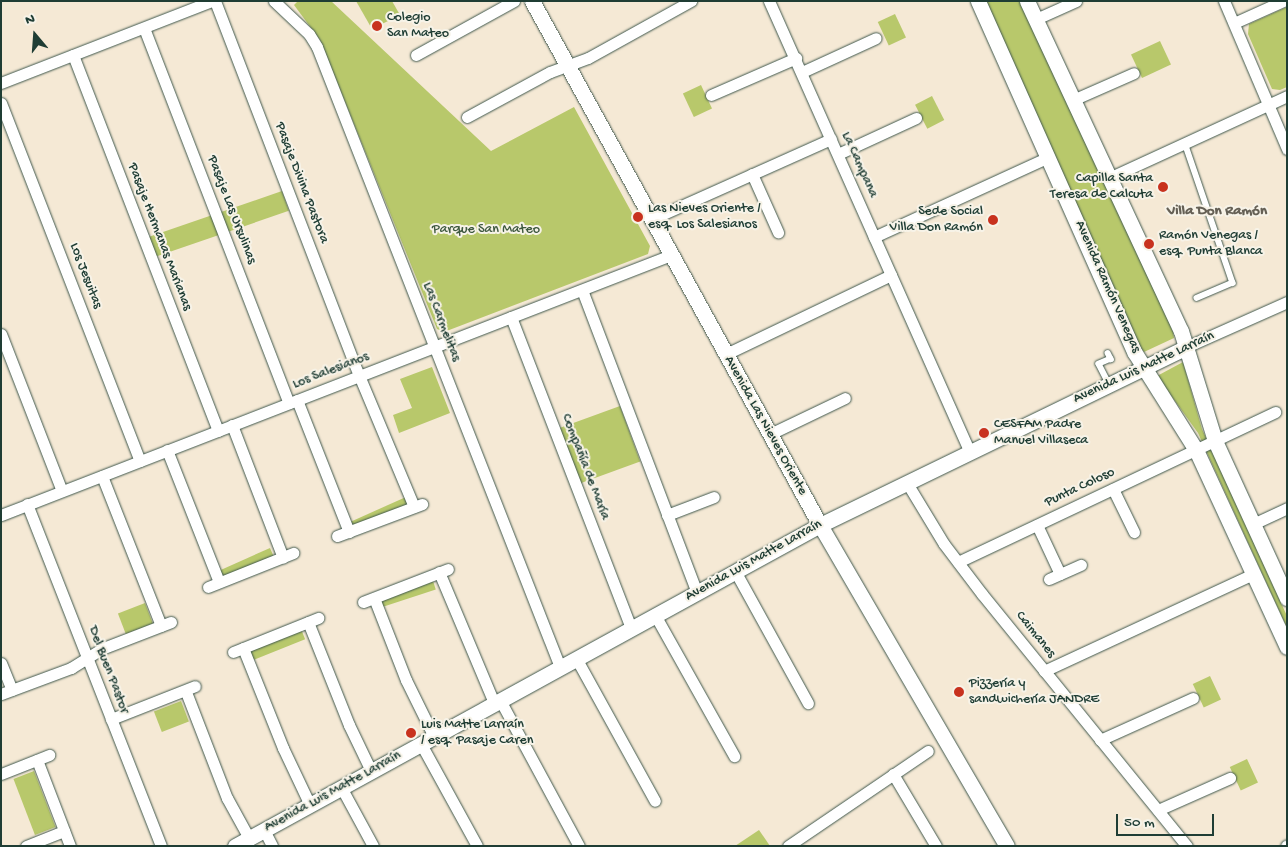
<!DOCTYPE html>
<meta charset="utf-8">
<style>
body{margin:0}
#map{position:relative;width:1288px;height:847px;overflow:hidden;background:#f5e9d5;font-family:"Gochi Hand",sans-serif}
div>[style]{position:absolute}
.green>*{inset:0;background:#b8c86b;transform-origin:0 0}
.roads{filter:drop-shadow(0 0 1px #3f574c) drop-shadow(0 0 1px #3f574c)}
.service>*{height:5.5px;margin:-2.75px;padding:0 2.75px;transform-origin:2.75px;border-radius:2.75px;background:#fff}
.minor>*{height:11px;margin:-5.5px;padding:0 5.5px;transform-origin:5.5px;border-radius:5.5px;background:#fff}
.tertiary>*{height:15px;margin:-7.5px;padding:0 7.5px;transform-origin:7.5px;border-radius:7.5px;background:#fff}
.dots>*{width:14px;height:14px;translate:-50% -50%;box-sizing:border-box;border:2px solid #f7f3e8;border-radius:50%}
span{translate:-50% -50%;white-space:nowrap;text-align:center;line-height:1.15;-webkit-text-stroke:4px #f7f3e8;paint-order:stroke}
.poi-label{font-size:14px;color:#1f3d34}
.left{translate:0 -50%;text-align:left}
.right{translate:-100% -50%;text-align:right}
.street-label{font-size:14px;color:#1f3d34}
.park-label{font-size:14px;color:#3e593f}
.neighbourhood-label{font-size:15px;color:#656055;font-weight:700}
.frame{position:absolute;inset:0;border:2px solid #1f3d34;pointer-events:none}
.north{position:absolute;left:10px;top:10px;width:50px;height:50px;-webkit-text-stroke:4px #f7f3e8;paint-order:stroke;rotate:342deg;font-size:14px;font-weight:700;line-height:20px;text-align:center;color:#1f3d34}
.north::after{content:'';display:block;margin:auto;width:18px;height:22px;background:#1f3d34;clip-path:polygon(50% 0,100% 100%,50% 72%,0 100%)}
.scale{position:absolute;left:1116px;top:814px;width:98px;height:22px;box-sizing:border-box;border:2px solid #1f3d34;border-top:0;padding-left:6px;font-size:15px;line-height:18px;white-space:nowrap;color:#1f3d34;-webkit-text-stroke:4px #f7f3e8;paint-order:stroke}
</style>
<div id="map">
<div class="green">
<div style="clip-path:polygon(298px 1px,331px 1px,491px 151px,574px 107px,650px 246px,648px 254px,444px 332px,437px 329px,320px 40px,294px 5px)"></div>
<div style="clip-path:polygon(356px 1px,392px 1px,400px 15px,372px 29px)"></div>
<div style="clip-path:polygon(983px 1px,1023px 1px,1173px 331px,1174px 338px,1144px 352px,1139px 345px)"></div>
<div style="clip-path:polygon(1287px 7px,1287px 87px,1280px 90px,1272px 89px,1248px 34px,1249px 24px)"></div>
<div style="left:895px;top:14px;width:26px;height:19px;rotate:65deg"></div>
<div style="left:1160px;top:41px;width:26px;height:32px;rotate:65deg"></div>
<div style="left:701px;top:85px;width:26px;height:20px;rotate:65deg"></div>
<div style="left:932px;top:96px;width:27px;height:19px;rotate:63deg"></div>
<div style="left:282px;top:191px;width:21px;height:142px;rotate:71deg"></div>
<div style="clip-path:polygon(1183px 362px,1202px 429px,1287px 616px,1287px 628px,1198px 433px,1157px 376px)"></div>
<div style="clip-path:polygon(432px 367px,450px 413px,399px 433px,393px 415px,412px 408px,400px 379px)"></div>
<div style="left:620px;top:406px;width:59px;height:65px;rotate:70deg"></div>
<div style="left:406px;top:497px;width:10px;height:60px;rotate:66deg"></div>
<div style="left:270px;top:548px;width:10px;height:57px;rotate:66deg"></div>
<div style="left:433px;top:581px;width:9px;height:57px;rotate:72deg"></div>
<div style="left:145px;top:603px;width:22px;height:29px;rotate:69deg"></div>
<div style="left:301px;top:629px;width:11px;height:57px;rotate:68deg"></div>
<div style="left:1210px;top:676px;width:26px;height:19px;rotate:65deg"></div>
<div style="left:181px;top:701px;width:22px;height:29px;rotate:69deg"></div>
<div style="left:1247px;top:759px;width:26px;height:19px;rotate:65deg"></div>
<div style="left:34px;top:771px;width:60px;height:22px;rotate:69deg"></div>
<div style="clip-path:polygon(759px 830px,770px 846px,735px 846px)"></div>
</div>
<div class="roads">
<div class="service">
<div style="left:1185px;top:143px;width:148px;rotate:71.1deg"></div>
<div style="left:1233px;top:283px;width:39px;rotate:157deg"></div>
<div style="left:1108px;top:353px;width:7px;rotate:63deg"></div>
<div style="left:1111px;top:359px;width:13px;rotate:157deg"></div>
<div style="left:1099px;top:364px;width:22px;rotate:63deg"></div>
</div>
<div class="minor">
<div style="left:215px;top:1px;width:386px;rotate:69deg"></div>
<div style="left:353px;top:361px;width:158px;rotate:67.3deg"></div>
<div style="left:274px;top:1px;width:48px;rotate:43.3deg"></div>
<div style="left:309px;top:34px;width:15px;rotate:58deg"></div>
<div style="left:317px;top:47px;width:666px;rotate:68.6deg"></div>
<div style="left:769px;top:1px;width:492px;rotate:66deg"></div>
<div style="left:1224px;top:1px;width:161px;rotate:66.9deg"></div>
<div style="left:1036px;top:19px;width:44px;rotate:-24.2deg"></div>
<div style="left:1234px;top:23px;width:54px;rotate:-24.2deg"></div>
<div style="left:144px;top:28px;width:402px;rotate:68.9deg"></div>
<div style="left:73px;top:55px;width:403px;rotate:68.9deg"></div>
<div style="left:416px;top:55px;width:112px;rotate:-28.9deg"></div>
<div style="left:802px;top:72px;width:81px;rotate:-24.7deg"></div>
<div style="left:1px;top:83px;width:225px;rotate:-21.3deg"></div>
<div style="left:711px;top:95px;width:93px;rotate:-23.5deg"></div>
<div style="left:1075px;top:99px;width:64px;rotate:-23.8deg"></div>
<div style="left:1px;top:103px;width:384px;rotate:68.8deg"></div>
<div style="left:467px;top:117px;width:94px;rotate:-28.5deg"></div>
<div style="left:550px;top:72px;width:40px;rotate:-20.2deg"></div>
<div style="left:588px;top:58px;width:118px;rotate:-29deg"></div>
<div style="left:838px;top:154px;width:86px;rotate:-24.8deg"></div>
<div style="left:752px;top:174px;width:64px;rotate:65.9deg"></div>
<div style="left:1111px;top:177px;width:194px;rotate:-24.7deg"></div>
<div style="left:652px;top:219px;width:196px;rotate:-24.1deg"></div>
<div style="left:874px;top:237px;width:192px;rotate:-24.6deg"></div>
<div style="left:582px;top:290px;width:323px;rotate:69.2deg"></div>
<div style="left:511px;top:317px;width:333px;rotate:68.9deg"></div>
<div style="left:1px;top:334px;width:168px;rotate:68.8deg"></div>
<div style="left:1186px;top:347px;width:111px;rotate:-24deg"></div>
<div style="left:726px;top:354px;width:183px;rotate:-25.6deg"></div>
<div style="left:297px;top:400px;width:142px;rotate:68.5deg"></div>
<div style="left:232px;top:425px;width:142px;rotate:69deg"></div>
<div style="left:770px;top:434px;width:83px;rotate:-25.6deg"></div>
<div style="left:167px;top:450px;width:142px;rotate:68.5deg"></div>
<div style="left:102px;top:476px;width:161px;rotate:68.5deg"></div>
<div style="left:907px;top:483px;width:71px;rotate:58.8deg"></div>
<div style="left:944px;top:544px;width:63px;rotate:52.8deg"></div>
<div style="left:982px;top:594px;width:325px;rotate:50.9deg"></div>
<div style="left:1113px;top:489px;width:48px;rotate:64deg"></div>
<div style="left:27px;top:504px;width:367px;rotate:68.6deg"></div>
<div style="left:1px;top:515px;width:719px;rotate:-21.21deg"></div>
<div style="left:667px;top:515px;width:50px;rotate:-21deg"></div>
<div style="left:1253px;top:524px;width:38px;rotate:-25deg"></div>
<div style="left:1037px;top:525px;width:54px;rotate:64.9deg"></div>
<div style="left:337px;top:536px;width:91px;rotate:-20.6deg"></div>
<div style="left:958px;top:562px;width:351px;rotate:-25.3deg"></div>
<div style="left:735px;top:571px;width:151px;rotate:61.1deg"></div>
<div style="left:439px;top:572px;width:142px;rotate:67.2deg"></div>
<div style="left:1049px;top:579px;width:35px;rotate:-24deg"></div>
<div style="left:208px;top:587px;width:92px;rotate:-21.8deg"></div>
<div style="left:374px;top:598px;width:88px;rotate:68.7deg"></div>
<div style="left:406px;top:680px;width:64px;rotate:63.8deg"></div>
<div style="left:363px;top:602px;width:91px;rotate:-21.2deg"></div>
<div style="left:655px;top:615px;width:162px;rotate:60.7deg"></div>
<div style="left:308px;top:622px;width:111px;rotate:68.3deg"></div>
<div style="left:349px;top:725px;width:51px;rotate:64.4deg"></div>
<div style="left:243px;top:648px;width:108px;rotate:68.2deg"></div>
<div style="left:283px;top:748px;width:63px;rotate:64.7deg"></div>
<div style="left:233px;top:652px;width:92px;rotate:-21.8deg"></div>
<div style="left:576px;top:658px;width:163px;rotate:61.1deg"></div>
<div style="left:1px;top:663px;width:29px;rotate:68deg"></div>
<div style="left:1044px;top:671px;width:230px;rotate:-24.9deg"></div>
<div style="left:186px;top:692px;width:114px;rotate:68.9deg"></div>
<div style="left:227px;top:798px;width:46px;rotate:61.2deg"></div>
<div style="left:1px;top:694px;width:75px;rotate:-20.4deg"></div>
<div style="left:71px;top:668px;width:36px;rotate:-32deg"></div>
<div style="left:101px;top:649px;width:75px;rotate:-21.1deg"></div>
<div style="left:500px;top:700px;width:166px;rotate:61.6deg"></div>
<div style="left:111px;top:719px;width:90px;rotate:-21.4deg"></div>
<div style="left:1100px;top:740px;width:102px;rotate:-24.3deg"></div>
<div style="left:421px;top:744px;width:116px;rotate:61.2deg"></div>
<div style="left:37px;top:760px;width:92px;rotate:69deg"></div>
<div style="left:1px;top:774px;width:52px;rotate:-21.6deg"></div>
<div style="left:893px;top:774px;width:84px;rotate:59.2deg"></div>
<div style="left:341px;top:787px;width:67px;rotate:61.5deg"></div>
<div style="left:1158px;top:810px;width:79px;rotate:-24deg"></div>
<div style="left:264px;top:830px;width:18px;rotate:63deg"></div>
<div style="left:26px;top:846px;width:41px;rotate:-21.5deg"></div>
<div style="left:788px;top:846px;width:169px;rotate:-34.2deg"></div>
<div style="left:1286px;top:846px;width:1px;rotate:-45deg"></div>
</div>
<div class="tertiary">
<div style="left:532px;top:1px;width:598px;rotate:61.21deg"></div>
<div style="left:820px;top:525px;width:371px;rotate:59.8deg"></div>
<div style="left:978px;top:1px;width:385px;rotate:66deg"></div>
<div style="left:1135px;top:353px;width:115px;rotate:57.8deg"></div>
<div style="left:1196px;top:450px;width:217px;rotate:65.2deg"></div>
<div style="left:1027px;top:1px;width:364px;rotate:65deg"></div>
<div style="left:1181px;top:331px;width:115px;rotate:72.8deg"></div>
<div style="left:1215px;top:441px;width:173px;rotate:65.4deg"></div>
<div style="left:235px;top:846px;width:667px;rotate:-28.75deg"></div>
<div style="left:820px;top:525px;width:407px;rotate:-25.9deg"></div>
</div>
</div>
<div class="dots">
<div style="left:377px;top:26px;background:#c8321e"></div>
<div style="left:1163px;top:187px;background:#c8321e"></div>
<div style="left:638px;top:217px;background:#c8321e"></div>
<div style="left:993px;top:220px;background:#c8321e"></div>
<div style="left:1149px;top:244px;background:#c8321e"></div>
<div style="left:984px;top:433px;background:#c8321e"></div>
<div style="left:959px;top:692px;background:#c8321e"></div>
<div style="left:411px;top:733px;background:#c8321e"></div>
</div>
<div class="poi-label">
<span class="left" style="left:387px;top:26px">Colegio<br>San Mateo</span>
<span class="right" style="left:1153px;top:187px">Capilla Santa<br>Teresa de Calcuta</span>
<span class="left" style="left:648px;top:217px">Las Nieves Oriente /<br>esq. Los Salesianos</span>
<span class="right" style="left:983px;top:220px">Sede Social<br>Villa Don Ramón</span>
<span class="left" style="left:1159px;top:244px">Ramón Venegas /<br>esq. Punta Blanca</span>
<span class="left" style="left:994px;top:433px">CESFAM Padre<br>Manuel Villaseca</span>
<span class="left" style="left:969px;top:692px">Pizzería y<br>sandwichería JANDRE</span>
<span class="left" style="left:421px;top:733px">Luis Matte Larraín<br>/ esq. Pasaje Caren</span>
</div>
<div class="street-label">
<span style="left:859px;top:165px;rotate:66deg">La Campana</span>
<span style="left:301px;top:183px;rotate:69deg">Pasaje Divina Pastora</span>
<span style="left:231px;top:210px;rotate:69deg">Pasaje Las Ursulinas</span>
<span style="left:159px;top:237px;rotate:69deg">Pasaje Hermanas Marianas</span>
<span style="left:85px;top:276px;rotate:69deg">Los Jesuitas</span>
<span style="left:1107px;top:287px;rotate:66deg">Avenida Ramón Venegas</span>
<span style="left:441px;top:322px;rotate:69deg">Las Carmelitas</span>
<span style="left:1144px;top:368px;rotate:-25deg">Avenida Luis Matte Larraín</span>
<span style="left:331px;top:371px;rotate:-21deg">Los Salesianos</span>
<span style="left:765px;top:426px;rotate:61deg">Avenida Las Nieves Oriente</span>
<span style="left:585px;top:467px;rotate:69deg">Compañía de María</span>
<span style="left:1080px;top:488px;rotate:-25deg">Punta Coloso</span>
<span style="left:754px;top:561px;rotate:-29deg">Avenida Luis Matte Larraín</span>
<span style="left:1035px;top:635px;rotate:51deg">Caimanes</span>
<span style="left:108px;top:670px;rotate:69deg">Del Buen Pastor</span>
<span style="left:333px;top:792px;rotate:-29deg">Avenida Luis Matte Larraín</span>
</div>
<div class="park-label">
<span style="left:486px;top:230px">Parque San Mateo</span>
</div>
<div class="neighbourhood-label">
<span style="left:1217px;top:212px">Villa Don Ramón</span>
</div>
<div class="frame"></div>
<div class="north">N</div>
<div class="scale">50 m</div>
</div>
